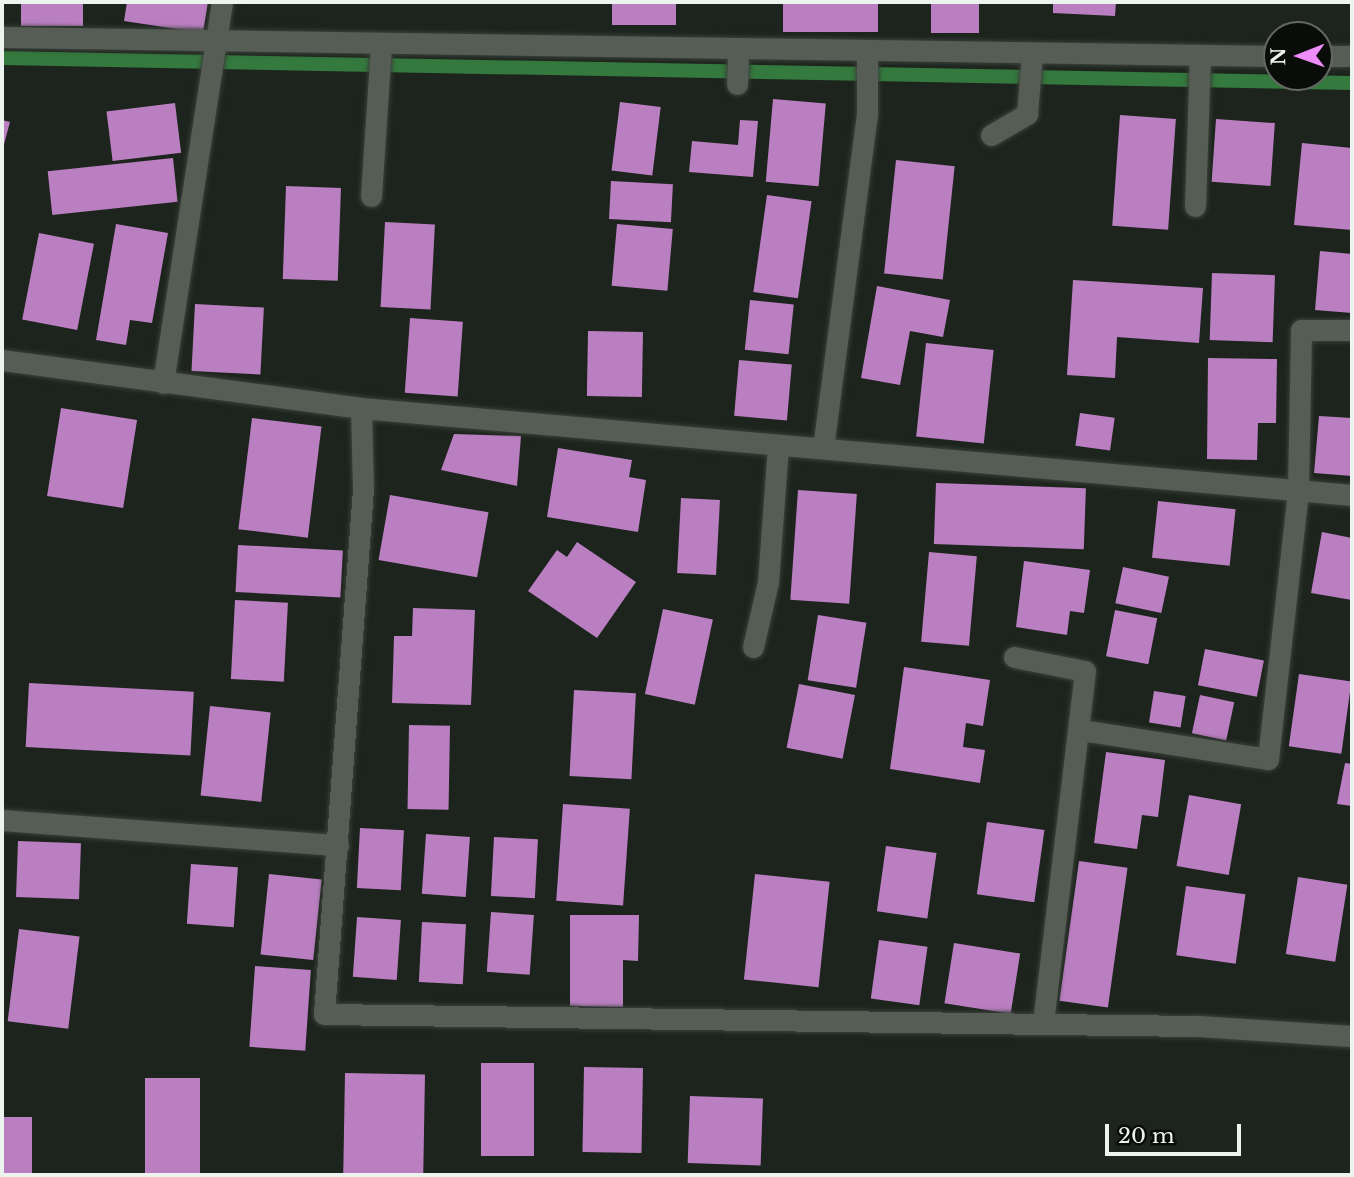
<!DOCTYPE html>
<style>
body{margin:0}
#map{position:relative;width:1354px;height:1177px;overflow:hidden;background:#1d241d;font-family:"Libre Baskerville",serif}
div>[style]{position:absolute}
.stream>*{height:14px;margin:-7px;padding:0 7px;transform-origin:7px;border-radius:7px;background:#34793d}
.building>*{inset:0;background:#ba7fc1;transform-origin:0 0}
.roads{filter:drop-shadow(0 0 2px #3a403a) drop-shadow(0 0 2px #3a403a)}
.lane>*{height:21px;margin:-10.5px;padding:0 10.5px;transform-origin:10.5px;border-radius:10.5px;background:#555d55}
.street>*{height:21px;margin:-10.5px;padding:0 10.5px;transform-origin:10.5px;border-radius:10.5px;background:#555d55}
span{translate:-50% -50%;white-space:nowrap;text-align:center;line-height:1.15;-webkit-text-stroke:7px #090c09;paint-order:stroke}
.frame{position:absolute;inset:0;border:4px solid #edf3ee;pointer-events:none}
.north{position:absolute;left:1263px;top:21px;width:70px;height:70px;box-sizing:border-box;background:#090c09;border:2px solid #646865;border-radius:50%;rotate:269deg;font-size:19px;font-weight:700;line-height:28px;text-align:center;color:#edf3ee}
.north::after{content:'';display:block;margin:auto;width:24px;height:32px;background:#ee8cf9;clip-path:polygon(50% 0,100% 100%,50% 72%,0 100%)}
.scale{position:absolute;left:1105px;top:1124px;width:136px;height:32px;box-sizing:border-box;border:4px solid #edf3ee;border-top:0;padding-left:9px;font-size:21px;line-height:24px;white-space:nowrap;color:#edf3ee;-webkit-text-stroke:5px #090c09;paint-order:stroke}
</style>
<div id="map">
<div class="stream">
<div style="left:2px;top:58px;width:1350px;rotate:1.06deg"></div>
</div>
<div class="building">
<div style="left:21px;top:2px;width:62px;height:24px"></div>
<div style="clip-path:polygon(127px 2px,208px 2px,203px 33px,124px 21px)"></div>
<div style="left:612px;top:2px;width:64px;height:23px"></div>
<div style="left:783px;top:2px;width:95px;height:30px"></div>
<div style="left:931px;top:2px;width:48px;height:31px"></div>
<div style="clip-path:polygon(1053px 2px,1116px 2px,1115px 16px,1053px 13px)"></div>
<div style="left:773px;top:99px;width:53px;height:83px;rotate:5deg"></div>
<div style="left:620px;top:102px;width:41px;height:69px;rotate:7deg"></div>
<div style="left:175px;top:103px;width:50px;height:69px;rotate:83deg"></div>
<div style="left:1120px;top:115px;width:56px;height:111px;rotate:4deg"></div>
<div style="left:1216px;top:119px;width:59px;height:63px;rotate:4deg"></div>
<div style="clip-path:polygon(2px 120px,10px 122px,3px 148px,2px 148px)"></div>
<div style="clip-path:polygon(740px 120px,758px 121px,753px 177px,689px 172px,692px 141px,738px 145px)"></div>
<div style="clip-path:polygon(1302px 143px,1352px 148px,1352px 230px,1294px 225px)"></div>
<div style="left:173px;top:158px;width:44px;height:126px;rotate:84deg"></div>
<div style="left:896px;top:160px;width:59px;height:114px;rotate:6deg"></div>
<div style="left:611px;top:181px;width:62px;height:38px;rotate:3deg"></div>
<div style="left:286px;top:186px;width:55px;height:93px;rotate:2deg"></div>
<div style="left:767px;top:195px;width:45px;height:98px;rotate:8deg"></div>
<div style="left:385px;top:222px;width:50px;height:85px;rotate:3deg"></div>
<div style="clip-path:polygon(116px 224px,168px 233px,152px 323px,130px 320px,126px 345px,96px 340px)"></div>
<div style="left:617px;top:224px;width:56px;height:62px;rotate:5deg"></div>
<div style="left:39px;top:233px;width:56px;height:88px;rotate:11deg"></div>
<div style="clip-path:polygon(1320px 251px,1352px 254px,1352px 313px,1315px 310px)"></div>
<div style="left:1212px;top:273px;width:63px;height:67px;rotate:2deg"></div>
<div style="clip-path:polygon(1073px 280px,1203px 288px,1199px 343px,1117px 337px,1115px 378px,1067px 375px)"></div>
<div style="clip-path:polygon(877px 286px,950px 300px,943px 337px,910px 331px,900px 385px,861px 378px)"></div>
<div style="left:750px;top:300px;width:44px;height:50px;rotate:6deg"></div>
<div style="left:195px;top:304px;width:69px;height:67px;rotate:3deg"></div>
<div style="left:410px;top:318px;width:53px;height:75px;rotate:4deg"></div>
<div style="left:588px;top:331px;width:55px;height:65px;rotate:1deg"></div>
<div style="left:926px;top:343px;width:68px;height:94px;rotate:6deg"></div>
<div style="clip-path:polygon(1208px 358px,1277px 359px,1276px 423px,1258px 423px,1257px 460px,1207px 459px)"></div>
<div style="left:739px;top:360px;width:53px;height:56px;rotate:5deg"></div>
<div style="left:61px;top:408px;width:77px;height:89px;rotate:9deg"></div>
<div style="left:1080px;top:413px;width:35px;height:33px;rotate:8deg"></div>
<div style="clip-path:polygon(1319px 416px,1352px 418px,1352px 476px,1314px 473px)"></div>
<div style="left:252px;top:418px;width:70px;height:112px;rotate:7deg"></div>
<div style="clip-path:polygon(454px 434px,521px 436px,517px 486px,441px 470px)"></div>
<div style="clip-path:polygon(558px 448px,632px 460px,629px 477px,646px 480px,638px 532px,547px 517px)"></div>
<div style="left:936px;top:483px;width:150px;height:61px;rotate:2deg"></div>
<div style="left:798px;top:490px;width:59px;height:110px;rotate:4deg"></div>
<div style="left:390px;top:495px;width:100px;height:66px;rotate:10deg"></div>
<div style="left:681px;top:498px;width:39px;height:75px;rotate:3deg"></div>
<div style="left:1158px;top:501px;width:78px;height:57px;rotate:6deg"></div>
<div style="clip-path:polygon(1322px 532px,1352px 538px,1352px 600px,1311px 593px)"></div>
<div style="clip-path:polygon(577px 542px,636px 582px,597px 638px,528px 591px,557px 550px,567px 557px)"></div>
<div style="left:238px;top:545px;width:105px;height:47px;rotate:3deg"></div>
<div style="left:929px;top:552px;width:48px;height:90px;rotate:5deg"></div>
<div style="clip-path:polygon(1024px 561px,1090px 570px,1084px 613px,1070px 611px,1067px 635px,1016px 627px)"></div>
<div style="left:1123px;top:567px;width:47px;height:37px;rotate:12deg"></div>
<div style="left:235px;top:600px;width:53px;height:79px;rotate:3deg"></div>
<div style="clip-path:polygon(413px 608px,475px 610px,471px 705px,392px 703px,394px 636px,412px 636px)"></div>
<div style="left:663px;top:609px;width:51px;height:87px;rotate:12deg"></div>
<div style="left:1115px;top:610px;width:43px;height:47px;rotate:11deg"></div>
<div style="left:818px;top:615px;width:49px;height:66px;rotate:9deg"></div>
<div style="left:1205px;top:649px;width:60px;height:37px;rotate:11deg"></div>
<div style="clip-path:polygon(904px 667px,990px 680px,983px 726px,966px 723px,963px 747px,985px 750px,980px 783px,890px 769px)"></div>
<div style="left:1299px;top:674px;width:53px;height:73px;rotate:8deg"></div>
<div style="left:29px;top:683px;width:165px;height:64px;rotate:3deg"></div>
<div style="left:799px;top:684px;width:57px;height:65px;rotate:11deg"></div>
<div style="left:574px;top:690px;width:62px;height:86px;rotate:3deg"></div>
<div style="left:1154px;top:691px;width:32px;height:32px;rotate:9deg"></div>
<div style="left:1200px;top:695px;width:35px;height:39px;rotate:12deg"></div>
<div style="left:210px;top:706px;width:61px;height:90px;rotate:6deg"></div>
<div style="left:409px;top:725px;width:41px;height:84px;rotate:1deg"></div>
<div style="clip-path:polygon(1106px 752px,1165px 760px,1158px 817px,1142px 815px,1137px 849px,1094px 843px)"></div>
<div style="clip-path:polygon(1345px 763px,1352px 764px,1352px 806px,1337px 804px)"></div>
<div style="left:1189px;top:795px;width:53px;height:72px;rotate:10deg"></div>
<div style="left:563px;top:804px;width:67px;height:97px;rotate:4deg"></div>
<div style="left:987px;top:822px;width:58px;height:73px;rotate:8deg"></div>
<div style="left:360px;top:828px;width:44px;height:60px;rotate:3deg"></div>
<div style="left:426px;top:834px;width:44px;height:60px;rotate:4deg"></div>
<div style="left:494px;top:837px;width:44px;height:59px;rotate:3deg"></div>
<div style="left:18px;top:841px;width:63px;height:56px;rotate:2deg"></div>
<div style="left:886px;top:846px;width:51px;height:66px;rotate:8deg"></div>
<div style="left:1079px;top:861px;width:49px;height:141px;rotate:8deg"></div>
<div style="left:191px;top:864px;width:47px;height:60px;rotate:4deg"></div>
<div style="left:269px;top:874px;width:53px;height:81px;rotate:6deg"></div>
<div style="left:755px;top:874px;width:75px;height:106px;rotate:6deg"></div>
<div style="left:1298px;top:877px;width:50px;height:78px;rotate:9deg"></div>
<div style="left:1186px;top:886px;width:60px;height:70px;rotate:8deg"></div>
<div style="left:491px;top:912px;width:43px;height:60px;rotate:4deg"></div>
<div style="clip-path:polygon(570px 915px,639px 915px,638px 961px,623px 960px,623px 1007px,570px 1006px)"></div>
<div style="left:357px;top:917px;width:44px;height:60px;rotate:4deg"></div>
<div style="left:422px;top:922px;width:44px;height:60px;rotate:3deg"></div>
<div style="left:19px;top:929px;width:61px;height:93px;rotate:7deg"></div>
<div style="left:879px;top:940px;width:49px;height:59px;rotate:8deg"></div>
<div style="left:954px;top:943px;width:67px;height:61px;rotate:9deg"></div>
<div style="left:255px;top:966px;width:56px;height:81px;rotate:4deg"></div>
<div style="left:481px;top:1063px;width:53px;height:93px"></div>
<div style="left:584px;top:1067px;width:59px;height:85px;rotate:1deg"></div>
<div style="left:345px;top:1073px;width:80px;height:102px;rotate:1deg"></div>
<div style="left:145px;top:1078px;width:55px;height:97px"></div>
<div style="left:690px;top:1096px;width:73px;height:67px;rotate:2deg"></div>
<div style="left:2px;top:1117px;width:30px;height:58px"></div>
</div>
<div class="roads">
<div class="lane">
<div style="left:737px;top:84px;width:33px;rotate:-88deg"></div>
<div style="left:991px;top:135px;width:42px;rotate:-30.3deg"></div>
<div style="left:1027px;top:114px;width:60px;rotate:-85.2deg"></div>
<div style="left:371px;top:196px;width:152px;rotate:-86.2deg"></div>
<div style="left:1195px;top:206px;width:151px;rotate:-88.1deg"></div>
<div style="left:753px;top:647px;width:67px;rotate:-77deg"></div>
<div style="left:768px;top:582px;width:137px;rotate:-85.8deg"></div>
<div style="left:1014px;top:657px;width:72px;rotate:11.2deg"></div>
<div style="left:1085px;top:671px;width:355px;rotate:96.8deg"></div>
<div style="left:1081px;top:730px;width:189px;rotate:8.8deg"></div>
<div style="left:1268px;top:759px;width:271px;rotate:-83.6deg"></div>
<div style="left:1298px;top:490px;width:160px;rotate:-88.9deg"></div>
<div style="left:1301px;top:330px;width:51px"></div>
</div>
<div class="street">
<div style="left:2px;top:37px;width:1275px;rotate:0.85deg"></div>
<div style="left:1319px;top:56px;width:33px"></div>
<div style="left:2px;top:360px;width:362px;rotate:7.6deg"></div>
<div style="left:361px;top:408px;width:995px;rotate:5.02deg"></div>
<div style="left:163px;top:383px;width:386px;rotate:-81.2deg"></div>
<div style="left:361px;top:408px;width:81px;rotate:88.6deg"></div>
<div style="left:363px;top:489px;width:526px;rotate:94.25deg"></div>
<div style="left:324px;top:1014px;width:873px;rotate:0.79deg"></div>
<div style="left:1197px;top:1026px;width:155px;rotate:3.7deg"></div>
<div style="left:823px;top:448px;width:336px;rotate:-82.5deg"></div>
<div style="left:867px;top:115px;width:61px;rotate:-90deg"></div>
<div style="left:2px;top:820px;width:337px;rotate:4.3deg"></div>
</div>
</div>
<div class="frame"></div>
<div class="north">N</div>
<div class="scale">20 m</div>
</div>
